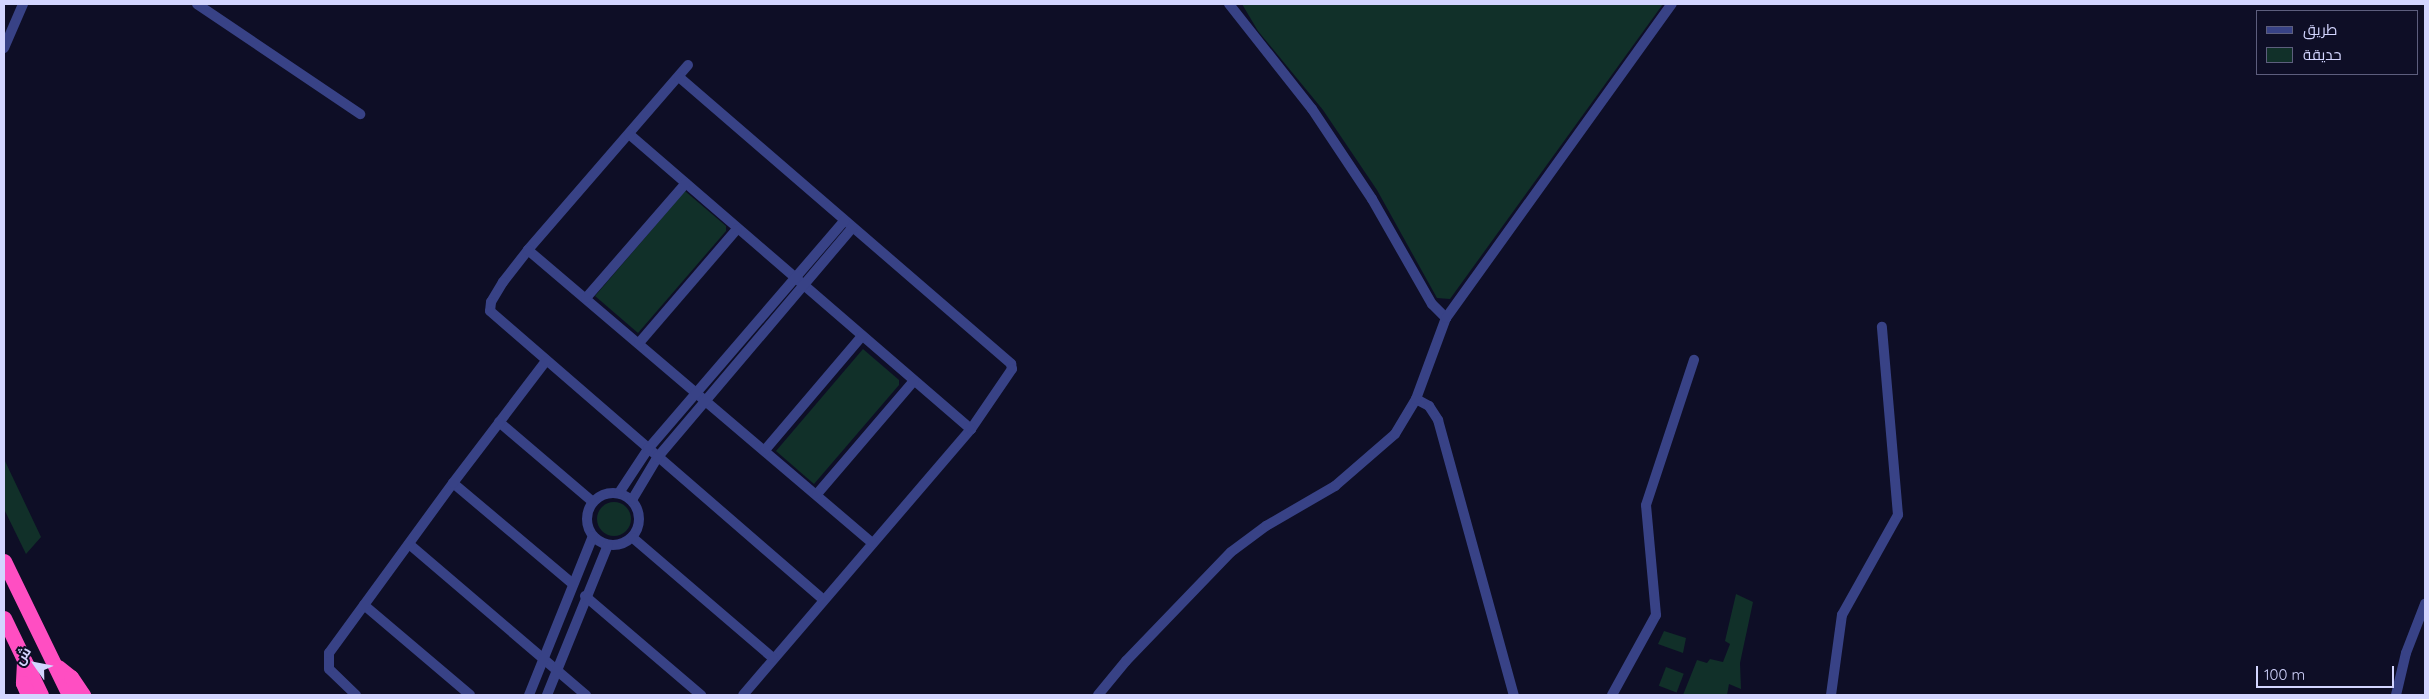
<!DOCTYPE html>
<meta charset="utf-8">
<style>
body{margin:0}
#map{position:relative;width:2429px;height:699px;overflow:hidden;background:#0e0e26;font-family:Quicksand,Cairo,sans-serif}
div>[style]{position:absolute}
.green>*{inset:0;background:#113029;transform-origin:0 0}
.round{border-radius:50%}
.minor>*{height:10px;margin:-5px;padding:0 5px;transform-origin:5px;border-radius:5px;background:#384286}
.minor>.ring{margin:-5px;padding:0;box-sizing:content-box;background:none;border:10px solid #384286;border-radius:50%}
.highway>*{height:15px;margin:-7.5px;padding:0 7.5px;transform-origin:7.5px;border-radius:7.5px;background:#ff4ec2}
span{translate:-50% -50%;white-space:nowrap;text-align:center;line-height:1.15;-webkit-text-stroke:4px #0e0e26;paint-order:stroke}
.frame{position:absolute;inset:0;border:5px solid #d3d5ff;pointer-events:none}
.legend{position:absolute;left:2256px;top:10px;width:162px;height:65px;box-sizing:border-box;background:#0e0e26;border:1px solid #5d5e7d;margin:0;padding:6px 9px;list-style:none;font-size:15px;color:#d3d5ff}
.legend li{display:flex;align-items:center;gap:10px;height:25px}
.legend b{width:25px;border:1px solid #5d5e7d}
.north{position:absolute;left:10px;top:639px;width:50px;height:50px;-webkit-text-stroke:4px #0e0e26;paint-order:stroke;rotate:303deg;font-size:14px;font-weight:700;line-height:20px;text-align:center;color:#d3d5ff}
.north::after{content:'';display:block;margin:auto;width:18px;height:22px;background:#d3d5ff;clip-path:polygon(50% 0,100% 100%,50% 72%,0 100%)}
.scale{position:absolute;left:2256px;top:666px;width:138px;height:22px;box-sizing:border-box;border:2px solid #d3d5ff;border-top:0;padding-left:6px;font-size:15px;line-height:18px;white-space:nowrap;color:#d3d5ff;-webkit-text-stroke:4px #0e0e26;paint-order:stroke}
</style>
<div id="map">
<div class="green">
<div style="clip-path:polygon(1242px 4px,1663px 4px,1450px 299px,1437px 298px,1377px 190px,1323px 110px,1258px 31px)"></div>
<div style="clip-path:polygon(685px 191px,726px 226px,726px 231px,638px 333px,595px 296px)"></div>
<div style="clip-path:polygon(863px 349px,899px 380px,899px 385px,814px 484px,776px 451px)"></div>
<div style="clip-path:polygon(4px 459px,41px 537px,26px 554px,4px 509px)"></div>
<div class="round" style="left:597px;top:502px;width:34px;height:34px"></div>
<div style="clip-path:polygon(1736px 594px,1753px 602px,1740px 663px,1741px 689px,1729px 684px,1727px 695px,1683px 695px,1697px 660px,1707px 663px,1710px 659px,1723px 662px,1730px 644px,1725px 641px)"></div>
<div style="clip-path:polygon(1664px 631px,1686px 638px,1683px 653px,1658px 644px)"></div>
<div style="left:1666px;top:667px;width:19px;height:20px;rotate:21deg"></div>
</div>
<div class="minor">
<div style="left:197px;top:4px;width:197px;rotate:34deg"></div>
<div style="left:1229px;top:4px;width:134px;rotate:51.7deg"></div>
<div style="left:1312px;top:109px;width:108px;rotate:56.3deg"></div>
<div style="left:1372px;top:199px;width:121px;rotate:60.3deg"></div>
<div style="left:1432px;top:304px;width:20px;rotate:45deg"></div>
<div style="left:4px;top:48px;width:48px;rotate:-66.6deg"></div>
<div style="left:688px;top:65px;width:245px;rotate:130.9deg"></div>
<div style="left:528px;top:250px;width:41px;rotate:128deg"></div>
<div style="left:503px;top:282px;width:23px;rotate:121deg"></div>
<div style="left:491px;top:302px;width:9px;rotate:96deg"></div>
<div style="left:490px;top:311px;width:440px;rotate:40.9deg"></div>
<div style="left:679px;top:77px;width:439px;rotate:40.8deg"></div>
<div style="left:1011px;top:364px;width:5px;rotate:79deg"></div>
<div style="left:1012px;top:369px;width:73px;rotate:124.3deg"></div>
<div style="left:971px;top:429px;width:350px;rotate:130.6deg"></div>
<div style="left:629px;top:134px;width:452px;rotate:40.8deg"></div>
<div style="left:528px;top:250px;width:452px;rotate:40.4deg"></div>
<div style="left:586px;top:298px;width:152px;rotate:-49deg"></div>
<div style="left:639px;top:343px;width:150px;rotate:-49.3deg"></div>
<div style="left:1416px;top:399px;width:15px;rotate:28deg"></div>
<div style="left:1429px;top:406px;width:17px;rotate:57deg"></div>
<div style="left:1438px;top:420px;width:285px;rotate:74.6deg"></div>
<div style="left:499px;top:422px;width:123px;rotate:40.4deg"></div>
<div style="left:765px;top:450px;width:150px;rotate:-49.6deg"></div>
<div style="left:453px;top:483px;width:157px;rotate:40.1deg"></div>
<div class="ring" style="left:587px;top:493px;width:42px;height:42px"></div>
<div style="left:619px;top:493px;width:53px;rotate:-56.6deg"></div>
<div style="left:648px;top:449px;width:301px;rotate:-49.3deg"></div>
<div style="left:817px;top:494px;width:149px;rotate:-49.4deg"></div>
<div style="left:632px;top:500px;width:49px;rotate:-59.2deg"></div>
<div style="left:657px;top:458px;width:302px;rotate:-49.7deg"></div>
<div style="left:633px;top:538px;width:184px;rotate:40.6deg"></div>
<div style="left:409px;top:544px;width:233px;rotate:40.5deg"></div>
<div style="left:585px;top:596px;width:153px;rotate:40.5deg"></div>
<div style="left:364px;top:605px;width:139px;rotate:40.3deg"></div>
<div style="left:356px;top:695px;width:37px;rotate:-136deg"></div>
<div style="left:329px;top:669px;width:16px;rotate:-90deg"></div>
<div style="left:329px;top:653px;width:210px;rotate:-53.9deg"></div>
<div style="left:453px;top:483px;width:153px;rotate:-52.7deg"></div>
<div style="left:529px;top:695px;width:171px;rotate:-68.1deg"></div>
<div style="left:547px;top:695px;width:162px;rotate:-67.9deg"></div>
<div style="left:1098px;top:695px;width:44px;rotate:-50.5deg"></div>
<div style="left:1126px;top:661px;width:151px;rotate:-46.1deg"></div>
<div style="left:1231px;top:552px;width:44px;rotate:-36.6deg"></div>
<div style="left:1266px;top:526px;width:80px;rotate:-30.1deg"></div>
<div style="left:1335px;top:486px;width:79px;rotate:-40.9deg"></div>
<div style="left:1395px;top:434px;width:41px;rotate:-59deg"></div>
<div style="left:1416px;top:399px;width:86px;rotate:-69.7deg"></div>
<div style="left:1446px;top:318px;width:387px;rotate:-54.3deg"></div>
<div style="left:1612px;top:695px;width:91px;rotate:-61.2deg"></div>
<div style="left:1656px;top:615px;width:110px;rotate:-95.2deg"></div>
<div style="left:1646px;top:505px;width:153px;rotate:-71.7deg"></div>
<div style="left:1831px;top:695px;width:81px;rotate:-82.2deg"></div>
<div style="left:1842px;top:615px;width:115px;rotate:-60.8deg"></div>
<div style="left:1898px;top:515px;width:189px;rotate:-94.9deg"></div>
<div style="left:2396px;top:695px;width:43px;rotate:-76.6deg"></div>
<div style="left:2406px;top:653px;width:53px;rotate:-68.8deg"></div>
</div>
<div class="highway">
<div style="left:4px;top:561px;width:149px;rotate:64.1deg"></div>
<div style="left:4px;top:618px;width:85px;rotate:64.3deg"></div>
<div style="left:24px;top:662px;width:21px;rotate:93deg"></div>
<div style="left:23px;top:683px;width:13px;rotate:67deg"></div>
<div style="left:58px;top:667px;width:16px;rotate:38deg"></div>
<div style="left:71px;top:677px;width:22px;rotate:56deg"></div>
</div>
<div class="frame"></div>
<ul class="legend">
<li><b style="height:6px;background:#384286"></b>طريق</li>
<li><b style="height:14px;background:#113029"></b>حديقة</li>
</ul>
<div class="north">ش</div>
<div class="scale">100 m</div>
</div>
